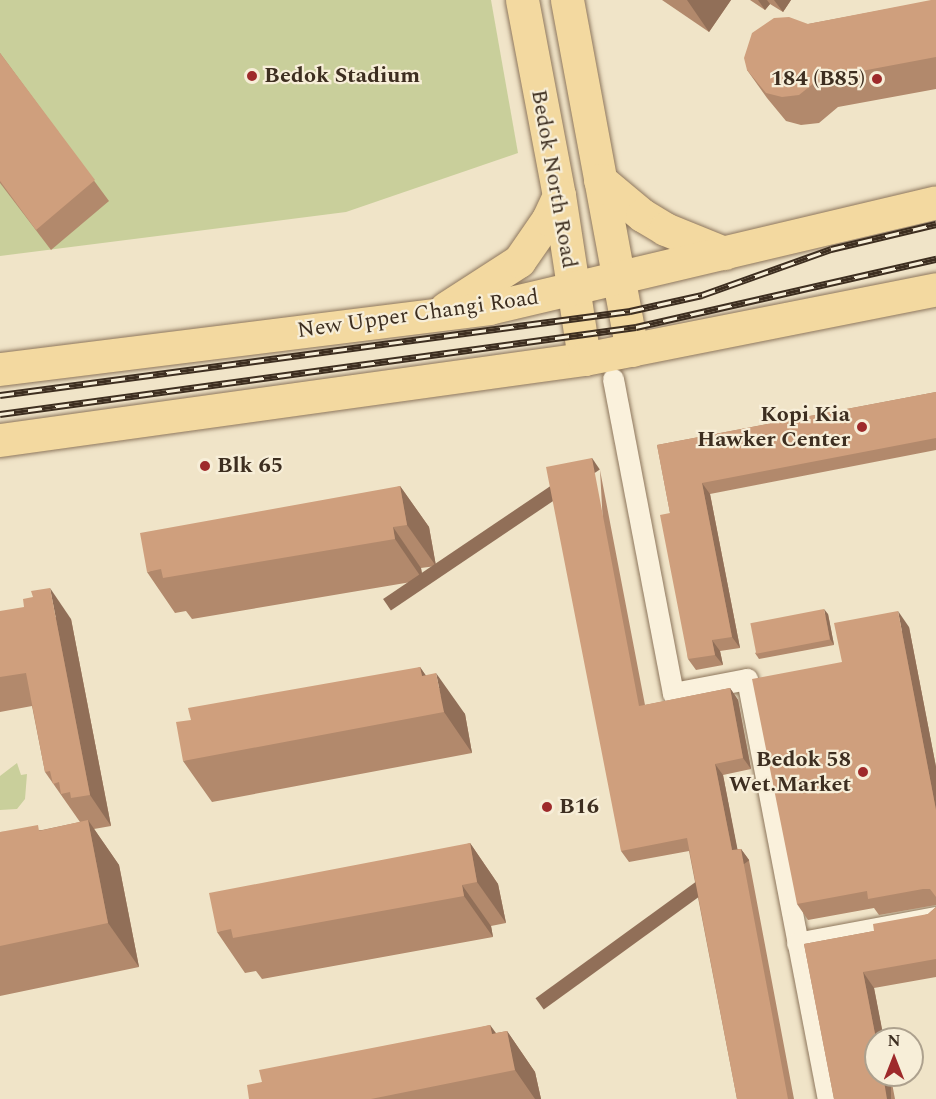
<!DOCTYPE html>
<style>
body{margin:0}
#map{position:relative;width:936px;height:1099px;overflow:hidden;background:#f0e4c8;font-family:Spectral,serif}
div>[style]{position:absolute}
.green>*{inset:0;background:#c9cf9b}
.roads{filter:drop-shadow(0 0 2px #8d765c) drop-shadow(0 0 2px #8d765c)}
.street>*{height:21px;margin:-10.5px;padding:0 10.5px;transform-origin:10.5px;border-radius:10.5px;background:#faf1dc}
.primary>*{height:33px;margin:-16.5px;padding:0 16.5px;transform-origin:16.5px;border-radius:16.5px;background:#f3d9a0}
.rail>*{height:7px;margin-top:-3.5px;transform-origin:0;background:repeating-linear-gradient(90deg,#f7eed8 0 14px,#3d2e20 0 28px);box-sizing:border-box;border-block:2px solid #3d2e20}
.wall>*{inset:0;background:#b2896c}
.shaded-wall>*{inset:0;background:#916f58;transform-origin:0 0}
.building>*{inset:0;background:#cf9f7d;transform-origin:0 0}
.dots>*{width:16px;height:16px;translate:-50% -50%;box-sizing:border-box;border:3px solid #f7eed8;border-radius:50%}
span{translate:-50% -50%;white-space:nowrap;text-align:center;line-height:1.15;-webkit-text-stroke:4.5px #f7eed8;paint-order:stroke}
.poi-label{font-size:22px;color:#3d2e20;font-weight:700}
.left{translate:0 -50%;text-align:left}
.right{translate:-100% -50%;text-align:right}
.street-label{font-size:22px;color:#3d2e20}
.north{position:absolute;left:864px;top:1027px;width:60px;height:60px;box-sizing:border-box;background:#f7eed8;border:2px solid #ada18e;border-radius:50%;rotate:0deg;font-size:16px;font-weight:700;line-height:24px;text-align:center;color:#3d2e20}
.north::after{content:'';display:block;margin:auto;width:21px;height:27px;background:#9e2a2b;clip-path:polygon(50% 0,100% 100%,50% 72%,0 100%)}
</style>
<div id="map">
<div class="green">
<div style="clip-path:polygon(0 0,491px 0,518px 153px,346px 212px,0 256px)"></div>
<div style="clip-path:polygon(17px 763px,21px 775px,27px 774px,25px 799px,17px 809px,0 810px,0 776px)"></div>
</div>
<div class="roads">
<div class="street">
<div style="left:613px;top:379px;width:320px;rotate:79.2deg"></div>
<div style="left:673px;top:693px;width:75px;rotate:-10.7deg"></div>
<div style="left:747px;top:679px;width:428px;rotate:79.1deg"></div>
<div style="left:797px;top:943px;width:141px;rotate:-10.6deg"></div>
</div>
<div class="primary">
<div style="left:522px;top:0;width:198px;rotate:79.3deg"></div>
<div style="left:559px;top:195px;width:166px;rotate:81.3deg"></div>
<div style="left:567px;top:0;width:356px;rotate:79.5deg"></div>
<div style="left:600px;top:180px;width:55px;rotate:39.8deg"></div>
<div style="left:642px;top:215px;width:27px;rotate:31deg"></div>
<div style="left:665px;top:229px;width:64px;rotate:22.1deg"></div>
<div style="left:446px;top:308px;width:87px;rotate:-32.8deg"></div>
<div style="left:519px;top:261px;width:51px;rotate:-55.4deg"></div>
<div style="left:548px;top:219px;width:26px;rotate:-65deg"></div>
<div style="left:0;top:369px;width:493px;rotate:-7.1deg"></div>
<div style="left:489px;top:308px;width:459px;rotate:-13.3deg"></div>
<div style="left:0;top:440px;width:590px;rotate:-7.9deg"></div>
<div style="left:584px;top:359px;width:359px;rotate:-11.2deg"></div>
</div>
</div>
<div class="rail">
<div style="left:0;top:395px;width:636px;rotate:-7.59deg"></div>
<div style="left:630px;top:311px;width:74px;rotate:-12.5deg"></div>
<div style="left:702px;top:295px;width:137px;rotate:-19.6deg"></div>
<div style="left:831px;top:249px;width:108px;rotate:-13.4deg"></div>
<div style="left:0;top:414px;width:642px;rotate:-7.79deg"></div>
<div style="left:636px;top:327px;width:308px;rotate:-12.8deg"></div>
</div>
<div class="wall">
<div style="clip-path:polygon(662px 0,731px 0,709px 32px)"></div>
<div style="clip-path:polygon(750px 0,791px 0,783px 12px,770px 4px,765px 10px)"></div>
<div style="clip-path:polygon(936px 0,936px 89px,838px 107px,819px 123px,801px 125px,786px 121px,767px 98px,747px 70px,808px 24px)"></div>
<div style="clip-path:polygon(0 53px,109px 201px,51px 250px,0 183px)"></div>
<div style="clip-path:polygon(936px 392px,936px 450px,710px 494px,740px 648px,720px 651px,723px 665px,696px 670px,688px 659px,670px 513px,657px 445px)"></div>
<div style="clip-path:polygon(600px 470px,645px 705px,730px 688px,738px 700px,751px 769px,723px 775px,737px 849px,741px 849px,749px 860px,794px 1099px,737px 1099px,689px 851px,629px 862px,621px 851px)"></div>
<div style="clip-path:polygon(400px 486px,429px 527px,436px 566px,421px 568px,423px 580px,192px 619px,186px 611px,175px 613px,147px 572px)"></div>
<div style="clip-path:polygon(0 611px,71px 619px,111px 826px,94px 829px,119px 865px,139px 967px,0 996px,0 832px,42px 830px,80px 822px,45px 772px,32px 706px,0 712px)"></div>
<div style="clip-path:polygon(828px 614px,834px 645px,759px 659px,755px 653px)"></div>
<div style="clip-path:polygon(909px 627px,936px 767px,936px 905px,879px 915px,874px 908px,808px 920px,797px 904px,842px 662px)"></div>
<div style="clip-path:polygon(420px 667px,425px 675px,465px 714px,472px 753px,212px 802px,183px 761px)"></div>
<div style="clip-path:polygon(470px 843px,498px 884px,506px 923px,491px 926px,493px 937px,262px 979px,256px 971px,245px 973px,217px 932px)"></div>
<div style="clip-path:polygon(936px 907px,936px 977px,874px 988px,895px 1099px,834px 1099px,804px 944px,874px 931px,928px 914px)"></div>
<div style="clip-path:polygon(490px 1025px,496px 1033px,507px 1031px,535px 1072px,541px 1099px,249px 1099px,262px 1082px)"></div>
</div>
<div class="shaded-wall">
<div style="clip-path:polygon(687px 0,731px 0,709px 32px)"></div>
<div style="clip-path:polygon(758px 0,767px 0,770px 4px,765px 10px)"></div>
<div style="clip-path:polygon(774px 0,791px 0,783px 12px)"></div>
<div style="left:592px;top:458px;width:14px;height:252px;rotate:56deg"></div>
<div style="clip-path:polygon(702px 483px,710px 494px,740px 648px,732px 637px)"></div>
<div style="clip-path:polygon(400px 486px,429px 527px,436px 566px,407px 525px)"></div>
<div style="clip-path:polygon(393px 527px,421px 568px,423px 580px,395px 539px)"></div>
<div style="clip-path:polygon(50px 588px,71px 619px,111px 826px,90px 795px)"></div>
<div style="clip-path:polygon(824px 609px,828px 614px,834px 645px,830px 639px)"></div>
<div style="clip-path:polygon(898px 611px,909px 627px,936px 767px,936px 810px)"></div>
<div style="clip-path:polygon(712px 640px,720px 651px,723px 665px,715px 655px)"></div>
<div style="clip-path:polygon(420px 667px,441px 697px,436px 673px,465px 714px,472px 753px,444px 712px,422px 676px)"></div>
<div style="clip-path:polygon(730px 688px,738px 700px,751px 769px,743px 758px)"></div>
<div style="clip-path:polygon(715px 764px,723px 775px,740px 862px,732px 850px)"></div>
<div style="clip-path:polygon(88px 820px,119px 865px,139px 967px,108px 923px)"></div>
<div style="clip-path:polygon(470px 843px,498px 884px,506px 923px,477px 882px)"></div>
<div style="left:741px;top:849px;width:14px;height:254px;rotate:54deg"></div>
<div style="clip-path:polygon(462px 885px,491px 926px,493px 937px,464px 896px)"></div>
<div style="clip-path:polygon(863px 972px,874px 988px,884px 1039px,876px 1039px)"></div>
<div style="clip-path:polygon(490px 1025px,512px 1057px,507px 1031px,535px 1072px,541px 1099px,535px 1099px,515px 1070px,492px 1034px)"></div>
<div style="left:883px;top:1075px;width:8px;height:24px"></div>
</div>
<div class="building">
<div style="clip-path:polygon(931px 0,936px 0,936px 57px,819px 79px,799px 95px,782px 97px,766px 93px,747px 70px,744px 58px,752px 33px,774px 18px,789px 17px,808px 24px)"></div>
<div style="clip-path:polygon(0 53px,95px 180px,36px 230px,0 181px)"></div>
<div style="clip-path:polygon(936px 392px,936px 438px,702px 483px,732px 637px,712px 640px,715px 655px,688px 659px,660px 515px,670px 513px,657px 445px)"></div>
<div style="clip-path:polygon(592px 458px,639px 706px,730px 688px,743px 758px,715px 764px,732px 850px,741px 849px,788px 1099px,737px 1099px,687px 838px,621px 851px,546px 467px)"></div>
<div style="clip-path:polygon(400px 486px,407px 525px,393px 527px,395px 539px,163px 578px,161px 569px,147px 572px,140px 533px)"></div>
<div style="clip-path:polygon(50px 588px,90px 795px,71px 798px,70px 792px,61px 794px,59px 782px,53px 784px,50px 771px,45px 772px,26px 673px,0 677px,0 611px,24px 607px,23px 599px,33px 597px,31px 591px)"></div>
<div style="left:824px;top:609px;width:31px;height:75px;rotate:79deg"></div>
<div style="clip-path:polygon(898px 611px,936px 810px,936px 897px,930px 889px,923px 889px,868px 899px,867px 891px,797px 904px,752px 679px,842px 662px,834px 623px)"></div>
<div style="clip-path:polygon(420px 667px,422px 676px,436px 673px,444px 712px,183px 761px,176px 722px,191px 720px,188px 708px)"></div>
<div style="clip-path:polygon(88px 820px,108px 923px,0 946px,0 832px,38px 825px,39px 831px)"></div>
<div style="clip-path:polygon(470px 843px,477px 882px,462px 885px,464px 896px,233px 938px,231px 929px,217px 932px,209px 893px)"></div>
<div style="clip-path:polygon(936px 907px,936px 959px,863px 972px,876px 1039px,876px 1075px,883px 1075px,887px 1099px,834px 1099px,804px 944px,874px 931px,873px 924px,928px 914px)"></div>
<div style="clip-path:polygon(490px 1025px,492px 1034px,507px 1031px,515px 1070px,371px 1099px,249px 1099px,247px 1085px,262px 1082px,259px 1070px)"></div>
</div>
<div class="dots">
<div style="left:252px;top:76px;background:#9e2a2b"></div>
<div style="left:877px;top:79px;background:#9e2a2b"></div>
<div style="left:862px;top:427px;background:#9e2a2b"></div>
<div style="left:205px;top:466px;background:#9e2a2b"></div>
<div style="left:863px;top:772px;background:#9e2a2b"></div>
<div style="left:547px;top:807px;background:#9e2a2b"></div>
</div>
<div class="poi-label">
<span class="left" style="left:264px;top:76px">Bedok Stadium</span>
<span class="right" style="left:865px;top:79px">184 (B85)</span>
<span class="right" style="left:850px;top:427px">Kopi Kia<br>Hawker Center</span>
<span class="left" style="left:217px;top:466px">Blk 65</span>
<span class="right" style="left:851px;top:772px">Bedok 58<br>Wet.Market</span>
<span class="left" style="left:559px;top:807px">B16</span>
</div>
<div class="street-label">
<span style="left:554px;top:179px;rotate:80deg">Bedok North Road</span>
<span style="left:418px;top:314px;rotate:-8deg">New Upper Changi Road</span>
</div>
<div class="north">N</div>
</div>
